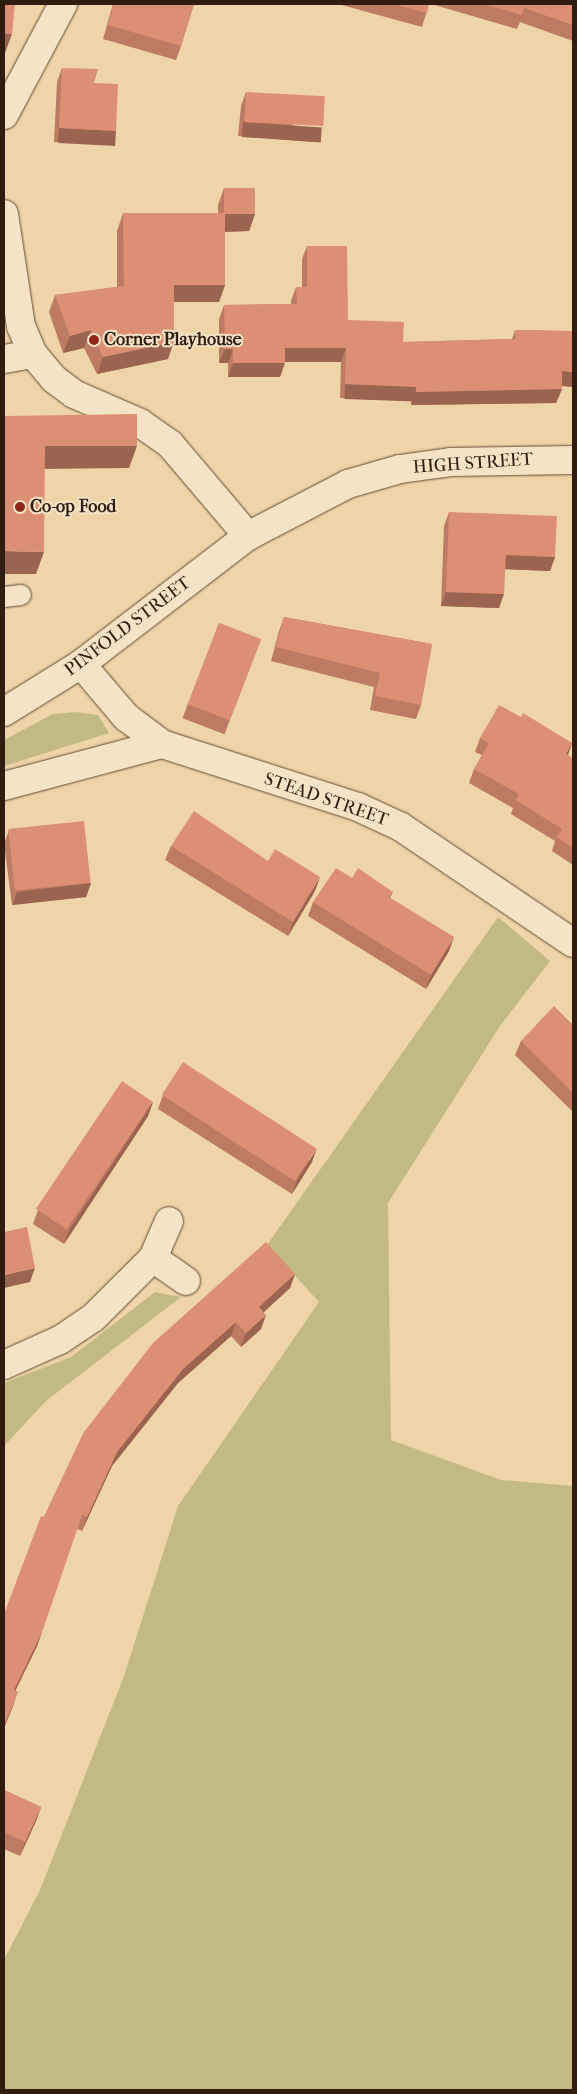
<!DOCTYPE html>
<style>
body{margin:0}
#map{position:relative;width:577px;height:2094px;overflow:hidden;background:#efd4a7;font-family:"IM FELL French Canon",serif}
div>[style]{position:absolute}
.green>*{inset:0;background:#c1ba82}
.roads{filter:drop-shadow(0 0 1px #604b35) drop-shadow(0 0 1px #604b35)}
.lane>*{height:20px;margin:-10px;padding:0 10px;transform-origin:10px;border-radius:10px;background:#f5e3c6}
.street>*{height:28px;margin:-14px;padding:0 14px;transform-origin:14px;border-radius:14px;background:#f5e3c6}
.secondary>*{height:28px;margin:-14px;padding:0 14px;transform-origin:14px;border-radius:14px;background:#f5e3c6}
.wall>*{inset:0;background:#be7b64;transform-origin:0 0}
.shaded-wall>*{inset:0;background:#9b6451;transform-origin:0 0}
.building>*{inset:0;background:#dd8f74;transform-origin:0 0}
.dots>*{width:14px;height:14px;translate:-50% -50%;box-sizing:border-box;border:2px solid #f5e3c6;border-radius:50%}
span{translate:-50% -50%;white-space:nowrap;text-align:center;line-height:1.15;-webkit-text-stroke:4px #f5e3c6;paint-order:stroke}
.poi-label{font-size:18px;color:#311d0f;font-weight:700}
.left{translate:0 -50%;text-align:left}
.street-label{font-size:18px;color:#311d0f}
.frame{position:absolute;inset:0;border:5px solid #311d0f;pointer-events:none}
</style>
<div id="map">
<div class="green">
<div style="clip-path:polygon(75px 712px,98px 715px,109px 733px,4px 766px,4px 740px,53px 714px)"></div>
<div style="clip-path:polygon(498px 917px,550px 961px,500px 1026px,388px 1203px,391px 1440px,501px 1480px,573px 1486px,573px 2090px,4px 2090px,4px 1960px,40px 1890px,124px 1676px,178px 1506px,319px 1302px,267px 1245px)"></div>
<div style="clip-path:polygon(155px 1292px,181px 1297px,46px 1401px,4px 1446px,4px 1383px,71px 1357px)"></div>
</div>
<div class="roads">
<div class="lane">
<div style="left:4px;top:597px;width:17px;rotate:-7deg"></div>
</div>
<div class="street">
<div style="left:4px;top:115px;width:126px;rotate:-62deg"></div>
<div style="left:4px;top:214px;width:113px;rotate:81.4deg"></div>
<div style="left:21px;top:326px;width:30px;rotate:67deg"></div>
<div style="left:33px;top:354px;width:33px;rotate:50deg"></div>
<div style="left:54px;top:379px;width:25px;rotate:37deg"></div>
<div style="left:74px;top:394px;width:72px;rotate:23.7deg"></div>
<div style="left:140px;top:423px;width:37px;rotate:35deg"></div>
<div style="left:170px;top:444px;width:121px;rotate:49.7deg"></div>
<div style="left:4px;top:359px;width:29px;rotate:-10deg"></div>
<div style="left:81px;top:664px;width:70px;rotate:49.7deg"></div>
<div style="left:126px;top:717px;width:45px;rotate:36.9deg"></div>
<div style="left:162px;top:744px;width:206px;rotate:17.8deg"></div>
<div style="left:358px;top:807px;width:47px;rotate:24.9deg"></div>
<div style="left:401px;top:827px;width:207px;rotate:34deg"></div>
<div style="left:4px;top:786px;width:163px;rotate:-14.9deg"></div>
<div style="left:153px;top:1258px;width:40px;rotate:34.9deg"></div>
<div style="left:4px;top:1365px;width:61px;rotate:-24.1deg"></div>
<div style="left:60px;top:1340px;width:40px;rotate:-34deg"></div>
<div style="left:93px;top:1318px;width:85px;rotate:-45deg"></div>
<div style="left:153px;top:1258px;width:40px;rotate:-66.6deg"></div>
</div>
<div class="secondary">
<div style="left:4px;top:712px;width:91px;rotate:-31.9deg"></div>
<div style="left:81px;top:664px;width:210px;rotate:-37.5deg"></div>
<div style="left:248px;top:536px;width:113px;rotate:-27.5deg"></div>
<div style="left:348px;top:484px;width:54px;rotate:-16.1deg"></div>
<div style="left:400px;top:469px;width:51px;rotate:-7.8deg"></div>
<div style="left:451px;top:462px;width:122px;rotate:-0.9deg"></div>
</div>
</div>
<div class="wall">
<div style="clip-path:polygon(113px 4px,194px 4px,181px 46px,176px 60px,103px 39px)"></div>
<div style="clip-path:polygon(338px 4px,429px 4px,422px 27px)"></div>
<div style="clip-path:polygon(431px 4px,573px 4px,573px 41px,520px 22px,517px 29px)"></div>
<div style="clip-path:polygon(62px 68px,94px 83px,116px 131px,111px 145px,54px 142px,57px 82px)"></div>
<div style="clip-path:polygon(246px 92px,317px 142px,238px 136px,241px 106px)"></div>
<div style="clip-path:polygon(224px 188px,255px 214px,249px 231px,225px 232px,225px 285px,219px 302px,174px 302px,168px 359px,97px 374px,84px 348px,63px 353px,49px 312px,55px 295px,117px 287px,117px 231px,123px 213px,218px 213px,218px 205px)"></div>
<div style="clip-path:polygon(307px 246px,348px 320px,403px 342px,512px 339px,515px 330px,572px 331px,573px 323px,573px 387px,562px 386px,562px 389px,556px 403px,411px 405px,411px 401px,340px 398px,341px 362px,285px 362px,280px 377px,228px 377px,228px 363px,219px 363px,219px 319px,224px 305px,291px 304px,291px 301px,296px 287px,302px 287px,302px 259px)"></div>
<div style="clip-path:polygon(449px 512px,555px 557px,550px 571px,505px 569px,499px 608px,441px 606px,444px 526px)"></div>
<div style="clip-path:polygon(284px 617px,432px 644px,421px 705px,416px 719px,370px 710px,374px 687px,271px 661px,279px 631px)"></div>
<div style="left:219px;top:623px;width:45px;height:102px;rotate:21deg"></div>
<div style="clip-path:polygon(521px 717px,572px 743px,568px 755px,573px 759px,573px 865px,552px 851px,555px 841px,511px 814px,513px 808px,469px 783px,474px 769px,482px 755px,475px 752px,480px 738px)"></div>
<div style="clip-path:polygon(9px 830px,91px 883px,86px 897px,12px 905px,4px 844px)"></div>
<div style="clip-path:polygon(171px 846px,268px 861px,315px 891px,288px 936px,165px 860px)"></div>
<div style="clip-path:polygon(352px 878px,393px 892px,390px 898px,449px 951px,426px 989px,308px 916px,313px 902px)"></div>
<div style="clip-path:polygon(573px 1025px,573px 1112px,515px 1055px,521px 1041px)"></div>
<div style="clip-path:polygon(163px 1095px,312px 1162px,292px 1194px,158px 1109px)"></div>
<div style="clip-path:polygon(153px 1102px,148px 1116px,64px 1244px,33px 1224px,38px 1210px)"></div>
<div style="clip-path:polygon(295px 1274px,290px 1288px,264px 1312px,261px 1329px,241px 1347px,231px 1336px,178px 1383px,112px 1466px,82px 1531px,77px 1529px,37px 1646px,15px 1691px,13px 1706px,4px 1728px,44px 1517px,84px 1432px)"></div>
<div style="clip-path:polygon(4px 1790px,41px 1807px,36px 1821px,20px 1856px,4px 1849px)"></div>
</div>
<div class="shaded-wall">
<div style="clip-path:polygon(4px 33px,12px 34px,5px 53px,4px 53px)"></div>
<div style="left:243px;top:122px;width:79px;height:15px;rotate:4deg"></div>
<div style="left:59px;top:128px;width:57px;height:15px;rotate:3deg"></div>
<div style="clip-path:polygon(225px 214px,255px 214px,249px 231px,219px 232px)"></div>
<div style="clip-path:polygon(174px 285px,225px 285px,219px 302px,168px 302px)"></div>
<div style="clip-path:polygon(91px 330px,84px 348px,63px 353px,70px 336px)"></div>
<div style="clip-path:polygon(174px 342px,168px 359px,97px 374px,103px 357px)"></div>
<div style="clip-path:polygon(285px 348px,346px 348px,341px 362px,280px 362px)"></div>
<div style="clip-path:polygon(225px 349px,233px 349px,228px 363px,219px 363px)"></div>
<div style="clip-path:polygon(233px 363px,285px 363px,280px 377px,228px 377px)"></div>
<div style="clip-path:polygon(562px 371px,573px 372px,573px 387px,557px 385px)"></div>
<div style="left:345px;top:384px;width:71px;height:15px;rotate:2deg"></div>
<div style="clip-path:polygon(562px 389px,556px 403px,411px 405px,416px 392px)"></div>
<div style="clip-path:polygon(45px 446px,137px 446px,129px 468px,37px 469px)"></div>
<div style="clip-path:polygon(4px 551px,44px 552px,36px 574px,4px 574px)"></div>
<div style="clip-path:polygon(506px 555px,555px 557px,550px 571px,500px 569px)"></div>
<div style="clip-path:polygon(446px 592px,504px 594px,499px 608px,441px 606px)"></div>
<div style="clip-path:polygon(572px 743px,567px 757px,566px 754px)"></div>
<div style="clip-path:polygon(320px 877px,315px 891px,288px 936px,293px 922px)"></div>
<div style="clip-path:polygon(91px 883px,86px 897px,12px 905px,17px 892px)"></div>
<div style="clip-path:polygon(454px 937px,449px 951px,426px 989px,431px 975px)"></div>
<div style="clip-path:polygon(153px 1102px,148px 1116px,64px 1244px,69px 1230px)"></div>
<div style="clip-path:polygon(317px 1148px,312px 1162px,292px 1194px,297px 1180px)"></div>
<div style="clip-path:polygon(35px 1268px,30px 1282px,4px 1288px,4px 1275px)"></div>
<div style="clip-path:polygon(295px 1274px,290px 1288px,254px 1321px,259px 1307px)"></div>
<div style="clip-path:polygon(266px 1315px,261px 1329px,241px 1347px,246px 1333px)"></div>
<div style="clip-path:polygon(236px 1322px,231px 1336px,178px 1383px,112px 1466px,82px 1531px,87px 1517px,117px 1452px,183px 1369px)"></div>
<div style="clip-path:polygon(42px 1632px,37px 1646px,9px 1704px,14px 1690px)"></div>
<div style="clip-path:polygon(18px 1692px,13px 1706px,4px 1728px,4px 1726px)"></div>
<div style="clip-path:polygon(41px 1807px,36px 1821px,20px 1856px,25px 1842px)"></div>
</div>
<div class="building">
<div style="clip-path:polygon(4px 4px,15px 4px,12px 34px,4px 33px)"></div>
<div style="clip-path:polygon(114px 4px,194px 4px,181px 46px,108px 25px)"></div>
<div style="clip-path:polygon(393px 4px,429px 4px,427px 13px)"></div>
<div style="clip-path:polygon(484px 4px,573px 4px,573px 25px,524px 8px,522px 15px)"></div>
<div style="clip-path:polygon(62px 68px,98px 69px,94px 83px,118px 84px,116px 131px,59px 128px)"></div>
<div style="left:246px;top:92px;width:79px;height:30px;rotate:3deg"></div>
<div style="clip-path:polygon(224px 188px,255px 188px,255px 214px,225px 214px,225px 285px,174px 285px,174px 342px,103px 357px,91px 330px,70px 336px,55px 295px,124px 286px,123px 213px,224px 213px)"></div>
<div style="clip-path:polygon(307px 246px,347px 246px,348px 320px,404px 322px,403px 342px,515px 339px,515px 330px,573px 331px,573px 372px,562px 371px,562px 389px,416px 392px,416px 387px,345px 384px,346px 348px,285px 348px,285px 363px,233px 363px,233px 349px,225px 349px,224px 305px,297px 304px,296px 287px,307px 287px)"></div>
<div style="clip-path:polygon(137px 414px,137px 446px,45px 446px,44px 552px,4px 551px,4px 416px)"></div>
<div style="clip-path:polygon(449px 512px,557px 516px,555px 557px,506px 555px,504px 594px,446px 592px)"></div>
<div style="clip-path:polygon(284px 617px,432px 644px,421px 705px,375px 696px,380px 673px,276px 647px)"></div>
<div style="left:219px;top:623px;width:45px;height:87px;rotate:21deg"></div>
<div style="clip-path:polygon(499px 705px,521px 717px,523px 713px,572px 743px,566px 754px,573px 759px,573px 848px,557px 837px,562px 829px,516px 800px,519px 794px,474px 769px,489px 743px,480px 738px)"></div>
<div style="clip-path:polygon(194px 811px,268px 861px,275px 849px,320px 877px,293px 922px,171px 846px)"></div>
<div style="left:84px;top:821px;width:62px;height:76px;rotate:84deg"></div>
<div style="clip-path:polygon(336px 868px,352px 878px,358px 868px,393px 892px,389px 897px,454px 937px,431px 975px,313px 902px)"></div>
<div style="clip-path:polygon(554px 1006px,573px 1025px,573px 1093px,521px 1041px)"></div>
<div style="left:183px;top:1062px;width:159px;height:39px;rotate:33deg"></div>
<div style="left:122px;top:1081px;width:37px;height:154px;rotate:34deg"></div>
<div style="clip-path:polygon(27px 1227px,35px 1268px,4px 1275px,4px 1232px)"></div>
<div style="clip-path:polygon(266px 1242px,295px 1274px,259px 1307px,266px 1315px,246px 1333px,236px 1322px,183px 1369px,117px 1452px,87px 1517px,82px 1515px,42px 1632px,14px 1690px,18px 1692px,4px 1726px,4px 1614px,41px 1516px,44px 1517px,84px 1432px,153px 1343px)"></div>
<div style="clip-path:polygon(4px 1790px,41px 1807px,25px 1842px,4px 1832px)"></div>
</div>
<div class="dots">
<div style="left:94px;top:340px;background:#8f2418"></div>
<div style="left:20px;top:507px;background:#8f2418"></div>
</div>
<div class="poi-label">
<span class="left" style="left:104px;top:340px">Corner Playhouse</span>
<span class="left" style="left:30px;top:507px">Co-op Food</span>
</div>
<div class="street-label">
<span style="left:473px;top:464px;rotate:-4deg">HIGH STREET</span>
<span style="left:128px;top:627px;rotate:-37deg">PINFOLD STREET</span>
<span style="left:326px;top:800px;rotate:19deg">STEAD STREET</span>
</div>
<div class="frame"></div>
</div>
